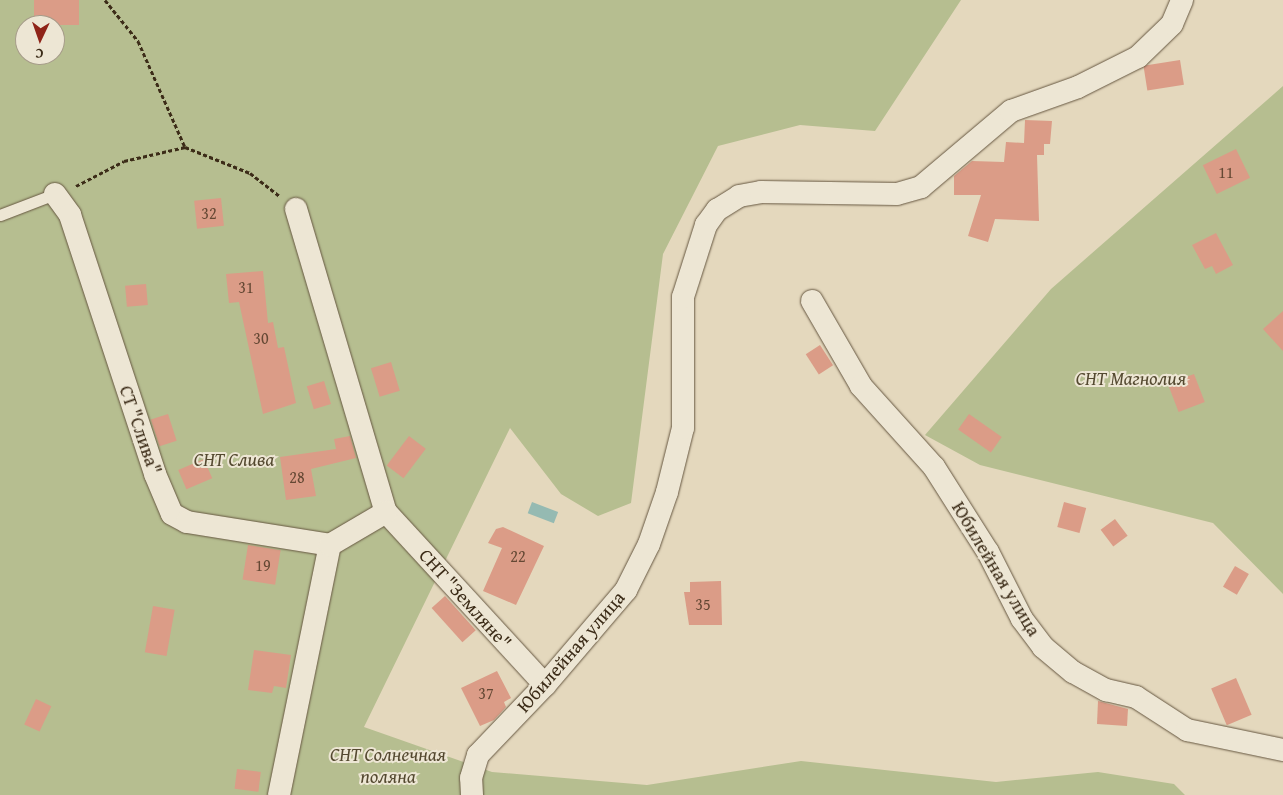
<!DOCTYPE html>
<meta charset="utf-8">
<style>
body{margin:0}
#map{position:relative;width:1283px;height:795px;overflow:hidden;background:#e4d8bd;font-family:"Gentium Book Plus",serif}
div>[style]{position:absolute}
.green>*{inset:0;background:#b6be90}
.water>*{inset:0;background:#95bab2;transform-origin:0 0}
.building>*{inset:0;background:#db9c87;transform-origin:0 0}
.path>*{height:3px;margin-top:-1.5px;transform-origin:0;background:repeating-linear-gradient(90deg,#3c2c18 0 4px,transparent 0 6.5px)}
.roads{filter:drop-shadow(0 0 1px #665741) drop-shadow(0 0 1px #665741)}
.lane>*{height:11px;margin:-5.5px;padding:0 5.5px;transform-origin:5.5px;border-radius:5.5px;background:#ede6d4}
.street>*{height:22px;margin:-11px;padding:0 11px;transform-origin:11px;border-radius:11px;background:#ede6d4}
span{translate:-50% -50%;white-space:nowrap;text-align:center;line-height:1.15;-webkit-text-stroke:4px #ede6d4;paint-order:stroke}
.number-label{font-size:16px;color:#644834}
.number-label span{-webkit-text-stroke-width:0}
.park-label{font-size:19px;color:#544930;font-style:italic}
.street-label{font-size:19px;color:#3c2c18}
.north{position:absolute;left:15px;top:15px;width:50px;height:50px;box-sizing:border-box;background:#ede6d4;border:1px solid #a69c89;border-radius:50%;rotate:183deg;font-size:14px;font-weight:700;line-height:20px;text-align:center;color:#3c2c18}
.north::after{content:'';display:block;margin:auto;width:18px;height:22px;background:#8f2418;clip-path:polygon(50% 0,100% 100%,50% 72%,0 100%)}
</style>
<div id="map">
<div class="green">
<div style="clip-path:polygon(evenodd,0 0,961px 0,875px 131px,800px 125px,718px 146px,663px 254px,631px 503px,598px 516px,561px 494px,510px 428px,364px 727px,492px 772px,647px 785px,801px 761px,996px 782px,1098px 772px,1174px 784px,1185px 795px,0 795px,0 0,25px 25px,55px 25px,55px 55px,25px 55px,25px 25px)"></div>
<div style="clip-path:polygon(1283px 86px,1283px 594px,1213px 523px,980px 465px,925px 435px,1051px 289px)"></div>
</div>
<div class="water">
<div style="left:532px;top:502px;width:28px;height:12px;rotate:21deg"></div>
</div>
<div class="building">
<div style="left:34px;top:0;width:45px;height:25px"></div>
<div style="left:1180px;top:60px;width:25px;height:37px;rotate:81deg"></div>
<div style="clip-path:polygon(1025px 120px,1052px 121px,1050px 144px,1044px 144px,1044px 155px,1037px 155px,1039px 221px,995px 219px,988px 242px,968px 236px,981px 195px,954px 195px,954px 176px,972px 161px,1004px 162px,1006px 142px,1024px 143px)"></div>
<div style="left:1236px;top:149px;width:32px;height:37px;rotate:64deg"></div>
<div style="left:221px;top:198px;width:28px;height:27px;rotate:84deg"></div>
<div style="clip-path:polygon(1216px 233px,1233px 265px,1216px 274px,1212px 266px,1205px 269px,1192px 245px)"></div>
<div style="clip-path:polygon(263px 271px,268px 323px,273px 322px,278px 348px,284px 347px,296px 403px,263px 414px,239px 302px,229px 303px,226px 274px)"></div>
<div style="left:146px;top:284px;width:21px;height:21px;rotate:85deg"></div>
<div style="clip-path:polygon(1283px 311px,1283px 351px,1263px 329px)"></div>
<div style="left:820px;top:345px;width:24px;height:17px;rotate:57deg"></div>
<div style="left:391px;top:362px;width:30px;height:21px;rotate:73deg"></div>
<div style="left:1194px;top:374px;width:30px;height:28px;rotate:69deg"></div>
<div style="left:324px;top:381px;width:24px;height:18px;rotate:73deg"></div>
<div style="left:168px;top:414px;width:28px;height:18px;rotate:72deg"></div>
<div style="left:969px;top:414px;width:40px;height:19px;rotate:35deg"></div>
<div style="clip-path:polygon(350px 436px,356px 458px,311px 469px,316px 496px,286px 500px,280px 457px,336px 449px,334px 439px)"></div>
<div style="left:409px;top:436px;width:21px;height:37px;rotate:37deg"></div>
<div style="left:204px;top:459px;width:21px;height:28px;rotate:67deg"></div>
<div style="left:1064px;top:502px;width:23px;height:26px;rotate:15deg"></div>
<div style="left:1115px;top:519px;width:21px;height:18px;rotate:53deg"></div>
<div style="clip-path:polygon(503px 527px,544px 546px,516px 605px,483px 591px,502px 548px,488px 543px,496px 529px)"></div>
<div style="left:248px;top:545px;width:33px;height:35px;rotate:9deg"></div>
<div style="left:1235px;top:566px;width:16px;height:24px;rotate:30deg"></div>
<div style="clip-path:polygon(721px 581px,722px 625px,689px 625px,684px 592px,690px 592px,690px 582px)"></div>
<div style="left:445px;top:596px;width:46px;height:18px;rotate:48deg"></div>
<div style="left:153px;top:606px;width:22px;height:47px;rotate:10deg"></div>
<div style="clip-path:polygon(254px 650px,291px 655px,286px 688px,274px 686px,272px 693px,248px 690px)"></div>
<div style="clip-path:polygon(497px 671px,511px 698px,504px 702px,506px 707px,494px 720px,480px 726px,461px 688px)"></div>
<div style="left:1236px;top:678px;width:40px;height:27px;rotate:67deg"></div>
<div style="left:36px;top:699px;width:17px;height:28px;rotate:25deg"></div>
<div style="clip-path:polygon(1098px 701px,1128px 709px,1127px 726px,1097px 724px)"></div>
<div style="left:237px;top:769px;width:24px;height:20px;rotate:7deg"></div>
</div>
<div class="path">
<div style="left:105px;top:0;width:53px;rotate:51.2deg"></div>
<div style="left:138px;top:41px;width:116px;rotate:66.1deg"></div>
<div style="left:76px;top:186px;width:54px;rotate:-27.5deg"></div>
<div style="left:124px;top:161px;width:63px;rotate:-12.9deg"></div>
<div style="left:185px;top:147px;width:70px;rotate:21.8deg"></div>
<div style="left:250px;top:173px;width:37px;rotate:38deg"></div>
</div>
<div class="roads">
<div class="lane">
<div style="left:0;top:215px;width:59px;rotate:-20.9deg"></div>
</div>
<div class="street">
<div style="left:55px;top:194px;width:26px;rotate:54deg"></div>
<div style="left:70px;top:215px;width:273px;rotate:71.8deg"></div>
<div style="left:155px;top:474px;width:43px;rotate:67deg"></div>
<div style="left:172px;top:514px;width:17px;rotate:28deg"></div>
<div style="left:187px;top:522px;width:145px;rotate:9.1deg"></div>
<div style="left:296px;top:209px;width:316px;rotate:73.5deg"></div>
<div style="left:386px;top:512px;width:235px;rotate:47.4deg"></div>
<div style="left:812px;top:301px;width:98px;rotate:60deg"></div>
<div style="left:861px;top:386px;width:109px;rotate:48deg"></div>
<div style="left:934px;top:467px;width:101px;rotate:57.6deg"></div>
<div style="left:988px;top:552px;width:75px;rotate:63.1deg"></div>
<div style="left:1022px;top:619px;width:35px;rotate:53deg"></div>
<div style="left:1043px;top:647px;width:39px;rotate:40deg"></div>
<div style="left:1073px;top:672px;width:38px;rotate:29deg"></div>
<div style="left:1106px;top:690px;width:31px;rotate:13deg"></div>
<div style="left:1136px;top:697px;width:61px;rotate:32.9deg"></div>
<div style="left:1187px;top:730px;width:98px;rotate:11.8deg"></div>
<div style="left:279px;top:795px;width:255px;rotate:-78.5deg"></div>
<div style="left:330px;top:545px;width:65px;rotate:-30.5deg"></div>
<div style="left:472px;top:795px;width:17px;rotate:-93deg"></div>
<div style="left:471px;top:778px;width:24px;rotate:-73deg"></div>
<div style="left:478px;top:755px;width:97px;rotate:-46.3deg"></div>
<div style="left:545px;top:685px;width:125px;rotate:-49.5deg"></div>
<div style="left:626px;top:590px;width:51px;rotate:-63.4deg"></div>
<div style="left:649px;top:544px;width:55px;rotate:-70.9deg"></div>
<div style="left:667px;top:492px;width:66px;rotate:-76deg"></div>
<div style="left:683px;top:428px;width:131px;rotate:-90deg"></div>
<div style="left:683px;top:297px;width:76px;rotate:-72.3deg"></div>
<div style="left:706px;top:225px;width:19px;rotate:-54deg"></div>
<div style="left:717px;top:210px;width:26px;rotate:-32deg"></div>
<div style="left:739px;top:196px;width:22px;rotate:-10deg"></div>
<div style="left:761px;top:192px;width:136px;rotate:0.8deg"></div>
<div style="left:897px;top:194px;width:25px;rotate:-16deg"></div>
<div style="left:921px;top:187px;width:118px;rotate:-40.2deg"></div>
<div style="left:1011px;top:111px;width:71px;rotate:-19.7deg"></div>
<div style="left:1078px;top:87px;width:67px;rotate:-26.6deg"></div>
<div style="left:1138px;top:57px;width:47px;rotate:-44.1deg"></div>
<div style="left:1172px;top:24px;width:26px;rotate:-67deg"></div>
</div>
</div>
<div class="number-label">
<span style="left:1226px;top:172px">11</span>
<span style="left:209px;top:213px">32</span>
<span style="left:246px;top:287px">31</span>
<span style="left:261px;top:338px">30</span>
<span style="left:297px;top:477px">28</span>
<span style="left:518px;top:556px">22</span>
<span style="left:263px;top:565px">19</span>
<span style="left:703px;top:604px">35</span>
<span style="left:486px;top:693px">37</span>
</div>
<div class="park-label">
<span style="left:1131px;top:379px">СНТ Магнолия</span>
<span style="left:234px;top:460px">СНТ Слива</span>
<span style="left:388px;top:766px">СНТ Солнечная<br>поляна</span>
</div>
<div class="street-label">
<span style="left:140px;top:430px;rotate:71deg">СТ "Слива"</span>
<span style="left:996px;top:569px;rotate:59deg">Юбилейная улица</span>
<span style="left:465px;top:599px;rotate:48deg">СНТ "Земляне"</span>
<span style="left:571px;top:652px;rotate:-49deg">Юбилейная улица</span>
</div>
<div class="north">С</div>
</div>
